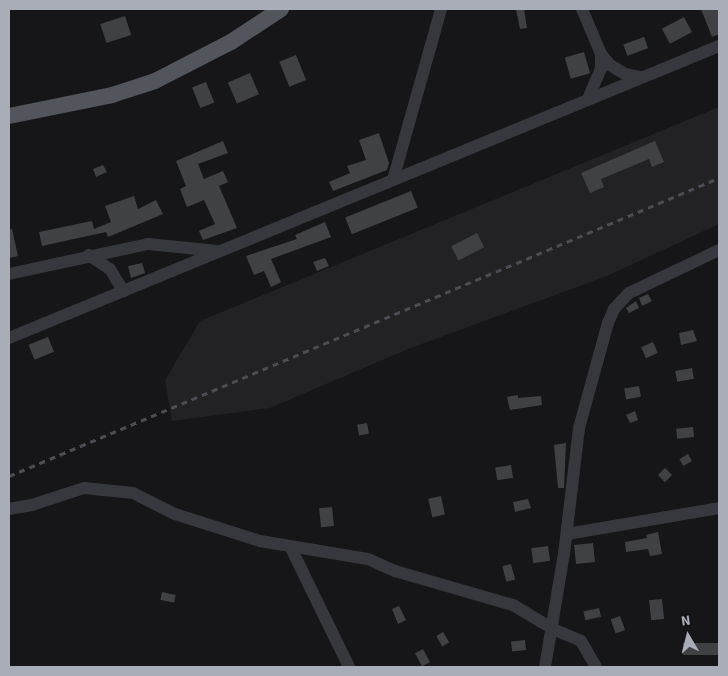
<!DOCTYPE html>
<style>
body{margin:0}
#map{position:relative;width:728px;height:676px;overflow:hidden;background:#161618;font-family:"Source Sans 3",sans-serif}
div>[style]{position:absolute}
.built>*{inset:0;background:#222225}
.building>*{inset:0;background:#404145;transform-origin:0 0}
.minor>*{height:12px;margin:-6px;padding:0 6px;transform-origin:6px;border-radius:6px;background:#37383d}
.major>*{height:16px;margin:-8px;padding:0 8px;transform-origin:8px;border-radius:8px;background:#53555c}
.rail>*{height:3px;margin-top:-1.5px;transform-origin:0;background:repeating-linear-gradient(90deg,#4a4c52 0 6px,transparent 0 11px)}
span{translate:-50% -50%;white-space:nowrap;text-align:center;line-height:1.15;-webkit-text-stroke:5px #111113;paint-order:stroke}
.frame{position:absolute;inset:0;border:10px solid #a8adb8;pointer-events:none}
.north{position:absolute;left:663px;top:611px;width:50px;height:50px;-webkit-text-stroke:4px #111113;paint-order:stroke;rotate:352deg;font-size:14px;font-weight:700;line-height:20px;text-align:center;color:#a8adb8}
.north::after{content:'';display:block;margin:auto;width:18px;height:22px;background:#a8adb8;clip-path:polygon(50% 0,100% 100%,50% 72%,0 100%)}
</style>
<div id="map">
<div class="built">
<div style="clip-path:polygon(719px 107px,719px 224px,607px 276px,408px 349px,270px 408px,172px 421px,165px 380px,200px 321px)"></div>
</div>
<div class="building">
<div style="clip-path:polygon(516px 9px,524px 9px,527px 28px,520px 29px)"></div>
<div style="clip-path:polygon(701px 9px,718px 9px,719px 34px,712px 37px)"></div>
<div style="left:125px;top:16px;width:20px;height:26px;rotate:72deg"></div>
<div style="left:684px;top:17px;width:17px;height:25px;rotate:62deg"></div>
<div style="left:644px;top:37px;width:12px;height:22px;rotate:70deg"></div>
<div style="left:584px;top:52px;width:22px;height:20px;rotate:74deg"></div>
<div style="left:296px;top:55px;width:27px;height:18px;rotate:68deg"></div>
<div style="left:250px;top:73px;width:23px;height:24px;rotate:67deg"></div>
<div style="left:206px;top:82px;width:22px;height:15px;rotate:68deg"></div>
<div style="clip-path:polygon(379px 133px,389px 163px,387px 170px,333px 191px,329px 182px,350px 173px,347px 166px,366px 160px,359px 140px)"></div>
<div style="clip-path:polygon(223px 141px,228px 153px,198px 164px,204px 179px,223px 171px,228px 182px,219px 186px,237px 228px,203px 240px,199px 231px,215px 224px,204px 200px,187px 207px,180px 189px,186px 186px,176px 161px)"></div>
<div style="clip-path:polygon(655px 141px,664px 162px,652px 167px,649px 159px,601px 179px,604px 187px,590px 193px,581px 173px)"></div>
<div style="clip-path:polygon(103px 165px,107px 172px,96px 177px,93px 169px)"></div>
<div style="left:411px;top:191px;width:18px;height:71px;rotate:68deg"></div>
<div style="clip-path:polygon(134px 196px,138px 209px,156px 200px,163px 214px,108px 237px,106px 232px,42px 246px,39px 232px,92px 221px,94px 229px,111px 222px,105px 206px)"></div>
<div style="clip-path:polygon(325px 222px,331px 237px,271px 259px,281px 282px,271px 287px,264px 271px,254px 275px,246px 256px,297px 239px,295px 235px)"></div>
<div style="clip-path:polygon(12px 229px,18px 256px,9px 258px,9px 230px)"></div>
<div style="left:477px;top:233px;width:16px;height:29px;rotate:63deg"></div>
<div style="clip-path:polygon(325px 258px,329px 266px,317px 271px,313px 262px)"></div>
<div style="clip-path:polygon(142px 263px,145px 273px,131px 278px,128px 266px)"></div>
<div style="clip-path:polygon(648px 294px,652px 301px,642px 306px,639px 298px)"></div>
<div style="clip-path:polygon(636px 301px,639px 308px,629px 313px,626px 308px)"></div>
<div style="clip-path:polygon(693px 330px,697px 341px,681px 345px,679px 333px)"></div>
<div style="left:48px;top:337px;width:16px;height:21px;rotate:68deg"></div>
<div style="left:653px;top:342px;width:12px;height:13px;rotate:66deg"></div>
<div style="left:692px;top:368px;width:11px;height:17px;rotate:80deg"></div>
<div style="left:639px;top:386px;width:11px;height:15px;rotate:80deg"></div>
<div style="clip-path:polygon(518px 395px,518px 398px,541px 396px,542px 405px,510px 410px,507px 397px)"></div>
<div style="clip-path:polygon(635px 411px,638px 420px,630px 423px,626px 415px)"></div>
<div style="left:367px;top:423px;width:11px;height:10px;rotate:80deg"></div>
<div style="left:693px;top:427px;width:10px;height:17px;rotate:84deg"></div>
<div style="clip-path:polygon(566px 443px,564px 488px,558px 488px,554px 445px)"></div>
<div style="left:688px;top:454px;width:8px;height:10px;rotate:60deg"></div>
<div style="left:511px;top:465px;width:13px;height:16px;rotate:81deg"></div>
<div style="left:665px;top:468px;width:10px;height:10px;rotate:45deg"></div>
<div style="left:441px;top:496px;width:19px;height:13px;rotate:78deg"></div>
<div style="clip-path:polygon(528px 499px,531px 508px,515px 512px,513px 502px)"></div>
<div style="left:332px;top:507px;width:19px;height:13px;rotate:84deg"></div>
<div style="clip-path:polygon(658px 532px,662px 554px,650px 556px,648px 549px,626px 552px,625px 542px,647px 538px,646px 535px)"></div>
<div style="left:593px;top:543px;width:19px;height:19px;rotate:84deg"></div>
<div style="left:548px;top:546px;width:15px;height:17px;rotate:82deg"></div>
<div style="left:511px;top:564px;width:16px;height:9px;rotate:75deg"></div>
<div style="left:162px;top:592px;width:14px;height:8px;rotate:12deg"></div>
<div style="left:662px;top:599px;width:20px;height:13px;rotate:84deg"></div>
<div style="clip-path:polygon(399px 606px,406px 620px,398px 624px,392px 609px)"></div>
<div style="left:599px;top:608px;width:9px;height:16px;rotate:77deg"></div>
<div style="left:620px;top:616px;width:15px;height:10px;rotate:70deg"></div>
<div style="left:443px;top:632px;width:12px;height:8px;rotate:59deg"></div>
<div style="left:525px;top:640px;width:10px;height:14px;rotate:84deg"></div>
<div style="left:719px;top:643px;width:12px;height:36px;rotate:90deg"></div>
<div style="left:423px;top:649px;width:15px;height:9px;rotate:62deg"></div>
</div>
<div class="minor">
<div style="left:582px;top:9px;width:49px;rotate:67.1deg"></div>
<div style="left:601px;top:54px;width:14px;rotate:51deg"></div>
<div style="left:610px;top:65px;width:17px;rotate:31deg"></div>
<div style="left:625px;top:74px;width:16px;rotate:11deg"></div>
<div style="left:588px;top:99px;width:33px;rotate:-67deg"></div>
<div style="left:601px;top:69px;width:15px;rotate:-90deg"></div>
<div style="left:393px;top:180px;width:178px;rotate:-74.3deg"></div>
<div style="left:89px;top:255px;width:25px;rotate:34deg"></div>
<div style="left:110px;top:269px;width:26px;rotate:59deg"></div>
<div style="left:9px;top:274px;width:142px;rotate:-12.2deg"></div>
<div style="left:148px;top:244px;width:70px;rotate:5.7deg"></div>
<div style="left:9px;top:338px;width:768px;rotate:-22.36deg"></div>
<div style="left:9px;top:509px;width:23px;rotate:-10deg"></div>
<div style="left:32px;top:505px;width:55px;rotate:-18.1deg"></div>
<div style="left:84px;top:488px;width:49px;rotate:5.8deg"></div>
<div style="left:133px;top:493px;width:47px;rotate:26.6deg"></div>
<div style="left:175px;top:514px;width:89px;rotate:17.6deg"></div>
<div style="left:260px;top:541px;width:109px;rotate:9.5deg"></div>
<div style="left:368px;top:559px;width:30px;rotate:24deg"></div>
<div style="left:395px;top:571px;width:123px;rotate:16.1deg"></div>
<div style="left:513px;top:605px;width:47px;rotate:31deg"></div>
<div style="left:553px;top:629px;width:30px;rotate:23deg"></div>
<div style="left:581px;top:641px;width:30px;rotate:60deg"></div>
<div style="left:567px;top:534px;width:154px;rotate:-9.7deg"></div>
<div style="left:291px;top:548px;width:132px;rotate:64deg"></div>
<div style="left:545px;top:667px;width:115px;rotate:-80.5deg"></div>
<div style="left:564px;top:554px;width:127px;rotate:-83.2deg"></div>
<div style="left:579px;top:428px;width:109px;rotate:-74.6deg"></div>
<div style="left:608px;top:323px;width:15px;rotate:-67deg"></div>
<div style="left:614px;top:309px;width:22px;rotate:-47deg"></div>
<div style="left:629px;top:293px;width:100px;rotate:-25.5deg"></div>
</div>
<div class="major">
<div style="left:9px;top:116px;width:105px;rotate:-11.5deg"></div>
<div style="left:112px;top:95px;width:45px;rotate:-18deg"></div>
<div style="left:155px;top:81px;width:85px;rotate:-27.2deg"></div>
<div style="left:231px;top:42px;width:60px;rotate:-33.4deg"></div>
</div>
<div class="rail">
<div style="left:9px;top:476px;width:770px;rotate:-22.77deg"></div>
</div>
<div class="frame"></div>
<div class="north">N</div>
</div>
